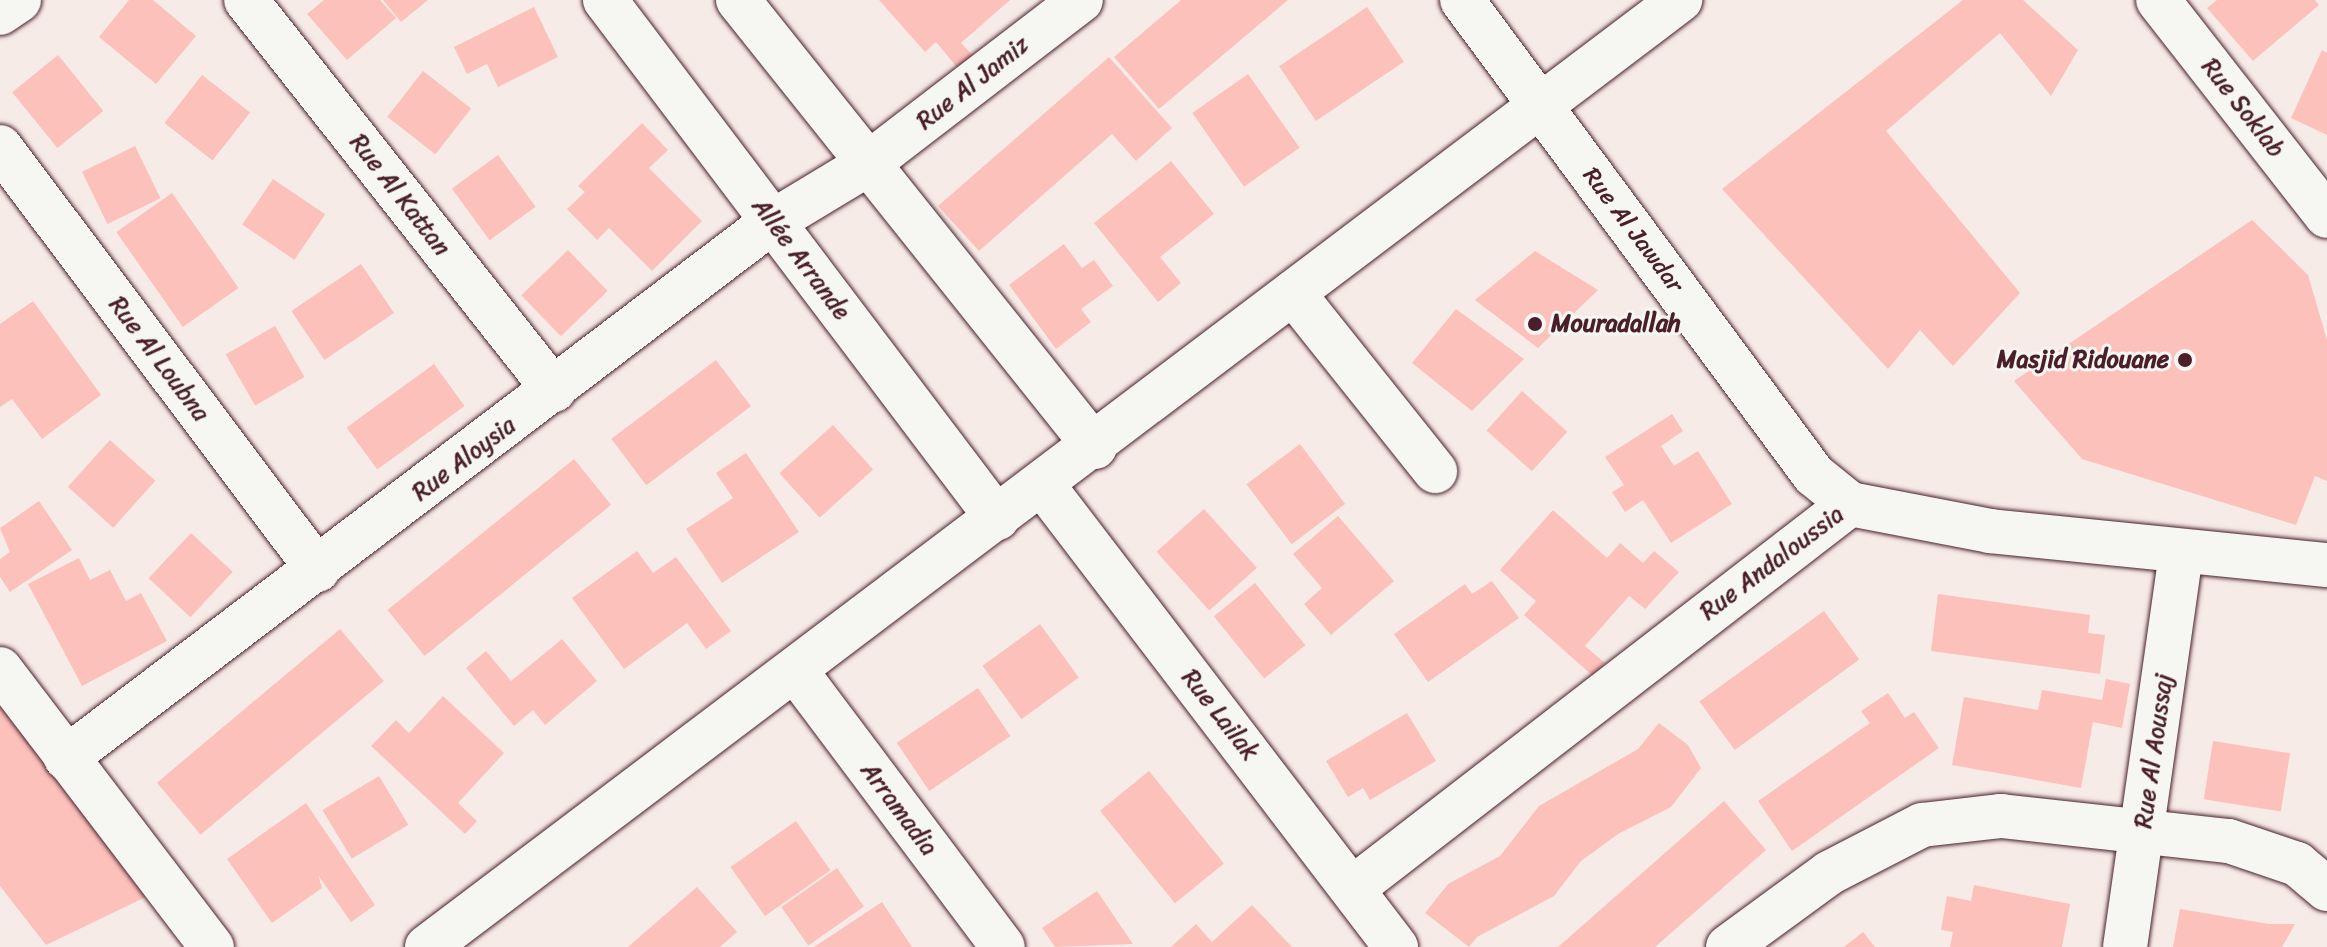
<!DOCTYPE html>
<meta charset="utf-8">
<style>
body{margin:0}
#map{position:relative;width:2327px;height:947px;overflow:hidden;background:#f7ebe7;font-family:Sriracha,sans-serif}
div>[style]{position:absolute}
.building>*{inset:0;background:#fdc1bb;transform-origin:0 0}
.roads{filter:drop-shadow(0 0 2px #4a1f2b) drop-shadow(0 0 2px #4a1f2b)}
.minor>*{height:44px;margin:-22px;padding:0 22px;transform-origin:22px;border-radius:22px;background:#f6f6f2}
.tertiary>*{height:44px;margin:-22px;padding:0 22px;transform-origin:22px;border-radius:22px;background:#f6f6f2}
.dots>*{width:22px;height:22px;translate:-50% -50%;box-sizing:border-box;border:4px solid #f6f6f2;border-radius:50%}
span{translate:-50% -50%;white-space:nowrap;text-align:center;line-height:1.15;-webkit-text-stroke:6px #f6f6f2;paint-order:stroke}
.street-label{font-size:24px;color:#4a1f2b}
.poi-label{font-size:24px;color:#4a1f2b;font-weight:700}
.left{translate:0 -50%;text-align:left}
.right{translate:-100% -50%;text-align:right}
</style>
<div id="map">
<div class="building">
<div style="clip-path:polygon(129px 0,153px 0,196px 36px,156px 84px,99px 37px)"></div>
<div style="clip-path:polygon(324px 0,380px 0,396px 18px,347px 60px,307px 14px)"></div>
<div style="clip-path:polygon(383px 0,428px 0,401px 22px)"></div>
<div style="clip-path:polygon(879px 0,1010px 0,961px 43px,976px 59px,961px 72px,936px 42px,925px 52px)"></div>
<div style="clip-path:polygon(1181px 0,1288px 0,1159px 109px,1114px 57px)"></div>
<div style="clip-path:polygon(1963px 0,2023px 0,2078px 50px,2051px 96px,2000px 33px,1886px 131px,2020px 293px,1953px 366px,1920px 330px,1888px 369px,1722px 189px)"></div>
<div style="clip-path:polygon(2217px 0,2315px 0,2319px 5px,2253px 61px,2207px 8px)"></div>
<div style="clip-path:polygon(534px 7px,558px 57px,498px 87px,487px 64px,467px 74px,454px 47px)"></div>
<div style="left:1367px;top:7px;width:66px;height:106px;rotate:56deg"></div>
<div style="clip-path:polygon(2322px 50px,2327px 53px,2327px 135px,2291px 118px)"></div>
<div style="left:58px;top:55px;width:72px;height:59px;rotate:51deg"></div>
<div style="clip-path:polygon(1109px 57px,1172px 128px,1136px 161px,1112px 134px,979px 251px,938px 206px)"></div>
<div style="left:423px;top:71px;width:61px;height:58px;rotate:38deg"></div>
<div style="left:1248px;top:74px;width:90px;height:68px;rotate:55deg"></div>
<div style="left:202px;top:75px;width:61px;height:61px;rotate:38deg"></div>
<div style="clip-path:polygon(642px 123px,668px 150px,649px 168px,702px 221px,652px 271px,609px 228px,597px 240px,567px 209px,585px 192px,578px 186px)"></div>
<div style="left:135px;top:146px;width:58px;height:59px;rotate:64deg"></div>
<div style="left:498px;top:155px;width:64px;height:57px;rotate:54deg"></div>
<div style="clip-path:polygon(1171px 161px,1214px 214px,1160px 257px,1181px 283px,1158px 302px,1094px 223px)"></div>
<div style="left:273px;top:179px;width:63px;height:55px;rotate:34deg"></div>
<div style="left:172px;top:193px;width:116px;height:68px;rotate:55deg"></div>
<div style="clip-path:polygon(2252px 220px,2308px 275px,2327px 340px,2327px 481px,2315px 476px,2296px 525px,2082px 459px,2014px 381px)"></div>
<div style="clip-path:polygon(1064px 244px,1082px 268px,1094px 260px,1113px 286px,1081px 309px,1091px 322px,1056px 349px,1009px 285px)"></div>
<div style="left:568px;top:250px;width:57px;height:65px;rotate:46deg"></div>
<div style="clip-path:polygon(1535px 251px,1598px 290px,1538px 348px,1475px 300px)"></div>
<div style="left:361px;top:264px;width:59px;height:84px;rotate:56deg"></div>
<div style="clip-path:polygon(33px 301px,101px 395px,42px 439px,12px 399px,0 407px,0 324px)"></div>
<div style="clip-path:polygon(1456px 309px,1524px 359px,1472px 411px,1412px 363px)"></div>
<div style="left:275px;top:326px;width:59px;height:57px;rotate:60deg"></div>
<div style="left:716px;top:360px;width:58px;height:131px;rotate:53deg"></div>
<div style="left:434px;top:364px;width:52px;height:108px;rotate:54deg"></div>
<div style="left:1522px;top:391px;width:61px;height:53px;rotate:42deg"></div>
<div style="clip-path:polygon(1672px 414px,1683px 431px,1661px 446px,1674px 466px,1698px 451px,1732px 504px,1671px 543px,1643px 500px,1625px 512px,1612px 492px,1624px 485px,1605px 457px)"></div>
<div style="left:833px;top:425px;width:60px;height:72px;rotate:48deg"></div>
<div style="left:110px;top:440px;width:61px;height:63px;rotate:42deg"></div>
<div style="left:1300px;top:444px;width:75px;height:67px;rotate:53deg"></div>
<div style="clip-path:polygon(746px 453px,799px 532px,722px 583px,686px 529px,733px 498px,716px 473px)"></div>
<div style="left:574px;top:459px;width:59px;height:240px;rotate:51deg"></div>
<div style="clip-path:polygon(39px 501px,72px 550px,10px 592px,0 577px,0 559px,10px 552px,0 528px)"></div>
<div style="left:1204px;top:509px;width:79px;height:64px;rotate:48deg"></div>
<div style="clip-path:polygon(1553px 510px,1607px 558px,1620px 543px,1643px 563px,1654px 551px,1679px 572px,1645px 609px,1629px 596px,1585px 646px,1605px 663px,1593px 676px,1524px 615px,1536px 601px,1500px 570px)"></div>
<div style="clip-path:polygon(1338px 516px,1394px 581px,1331px 635px,1304px 604px,1322px 588px,1293px 554px)"></div>
<div style="left:191px;top:533px;width:57px;height:62px;rotate:43deg"></div>
<div style="clip-path:polygon(637px 551px,653px 573px,676px 557px,731px 631px,706px 649px,687px 623px,624px 669px,572px 598px)"></div>
<div style="clip-path:polygon(79px 558px,90px 580px,110px 570px,126px 601px,141px 593px,167px 641px,82px 686px,28px 584px)"></div>
<div style="clip-path:polygon(1492px 581px,1519px 618px,1428px 682px,1394px 634px,1465px 584px,1472px 594px)"></div>
<div style="left:1255px;top:583px;width:80px;height:53px;rotate:51deg"></div>
<div style="clip-path:polygon(1938px 594px,2090px 615px,2088px 633px,2105px 635px,2100px 674px,1931px 651px)"></div>
<div style="left:1824px;top:611px;width:60px;height:154px;rotate:54deg"></div>
<div style="left:1040px;top:624px;width:66px;height:71px;rotate:54deg"></div>
<div style="left:340px;top:629px;width:68px;height:239px;rotate:50deg"></div>
<div style="clip-path:polygon(562px 639px,597px 681px,545px 725px,533px 710px,514px 726px,466px 668px,486px 651px,511px 681px)"></div>
<div style="clip-path:polygon(2106px 679px,2130px 684px,2122px 728px,2093px 722px,2081px 788px,1952px 765px,1964px 697px,2038px 710px,2042px 690px,2102px 700px)"></div>
<div style="left:978px;top:688px;width:58px;height:98px;rotate:56deg"></div>
<div style="clip-path:polygon(1888px 693px,1905px 718px,1914px 712px,1939px 748px,1792px 851px,1758px 801px,1870px 723px,1861px 711px)"></div>
<div style="clip-path:polygon(443px 696px,504px 753px,458px 803px,477px 821px,465px 834px,371px 746px,396px 720px,409px 733px)"></div>
<div style="clip-path:polygon(0 700px,152px 894px,46px 945px,0 886px)"></div>
<div style="clip-path:polygon(1407px 713px,1436px 761px,1370px 800px,1363px 788px,1348px 797px,1326px 761px)"></div>
<div style="clip-path:polygon(1659px 723px,1688px 745px,1701px 768px,1671px 807px,1618px 834px,1581px 861px,1554px 896px,1477px 937px,1469px 947px,1425px 913px,1448px 884px,1500px 856px,1539px 806px,1638px 749px)"></div>
<div style="left:2213px;top:741px;width:78px;height:59px;rotate:9deg"></div>
<div style="left:1149px;top:771px;width:119px;height:63px;rotate:51deg"></div>
<div style="left:379px;top:776px;width:57px;height:66px;rotate:59deg"></div>
<div style="clip-path:polygon(1724px 801px,1766px 850px,1655px 947px,1558px 947px)"></div>
<div style="clip-path:polygon(306px 803px,375px 905px,351px 922px,318px 875px,322px 888px,272px 923px,227px 859px)"></div>
<div style="left:796px;top:821px;width:60px;height:80px;rotate:55deg"></div>
<div style="left:837px;top:868px;width:47px;height:68px;rotate:55deg"></div>
<div style="clip-path:polygon(1974px 885px,2070px 904px,2062px 947px,1950px 947px,1953px 932px,1941px 930px,1947px 896px,1971px 901px)"></div>
<div style="clip-path:polygon(697px 887px,737px 932px,720px 947px,628px 947px)"></div>
<div style="clip-path:polygon(1097px 891px,1133px 944px,1055px 947px,1042px 928px)"></div>
<div style="clip-path:polygon(882px 902px,912px 947px,814px 947px)"></div>
<div style="clip-path:polygon(1252px 905px,1292px 947px,1171px 947px,1196px 924px,1212px 942px)"></div>
<div style="clip-path:polygon(2180px 909px,2269px 924px,2295px 924px,2282px 947px,2173px 947px)"></div>
<div style="clip-path:polygon(1863px 932px,1875px 947px,1844px 947px)"></div>
</div>
<div class="roads">
<div class="minor">
<div style="left:246px;top:0;width:497px;rotate:51.7deg"></div>
<div style="left:605px;top:0;width:650px;rotate:52.88deg"></div>
<div style="left:738px;top:0;width:572px;rotate:51.39deg"></div>
<div style="left:1462px;top:0;width:591px;rotate:53.46deg"></div>
<div style="left:1814px;top:475px;width:46px;rotate:38.9deg"></div>
<div style="left:2158px;top:0;width:274px;rotate:52deg"></div>
<div style="left:0;top:147px;width:529px;rotate:53.07deg"></div>
<div style="left:1293px;top:293px;width:228px;rotate:51.4deg"></div>
<div style="left:1042px;top:484px;width:583px;rotate:52.6deg"></div>
<div style="left:0;top:669px;width:350px;rotate:52.7deg"></div>
<div style="left:795px;top:670px;width:346px;rotate:53.1deg"></div>
<div style="left:66px;top:758px;width:886px;rotate:-37.21deg"></div>
<div style="left:772px;top:222px;width:109px;rotate:-31.1deg"></div>
<div style="left:865px;top:166px;width:272px;rotate:-37.5deg"></div>
<div style="left:1353px;top:888px;width:628px;rotate:-37.69deg"></div>
<div style="left:1850px;top:504px;width:143px;rotate:10.9deg"></div>
<div style="left:1990px;top:531px;width:339px;rotate:5.8deg"></div>
<div style="left:1728px;top:947px;width:125px;rotate:-36.2deg"></div>
<div style="left:1829px;top:873px;width:105px;rotate:-27.3deg"></div>
<div style="left:1922px;top:825px;width:80px;rotate:-6.5deg"></div>
<div style="left:2001px;top:816px;width:229px;rotate:6.3deg"></div>
<div style="left:2229px;top:841px;width:72px;rotate:18.7deg"></div>
<div style="left:2297px;top:864px;width:39px;rotate:40deg"></div>
<div style="left:2125px;top:947px;width:397px;rotate:-81.9deg"></div>
</div>
<div class="tertiary">
<div style="left:0;top:13px;width:23px;rotate:-34deg"></div>
<div style="left:427px;top:947px;width:1571px;rotate:-37.08deg"></div>
</div>
</div>
<div class="dots">
<div style="left:1535px;top:324px;background:#4a1f2b"></div>
<div style="left:2185px;top:360px;background:#4a1f2b"></div>
</div>
<div class="street-label">
<span style="left:973px;top:83px;rotate:-38deg">Rue Al Jamiz</span>
<span style="left:2243px;top:108px;rotate:52deg">Rue Soklab</span>
<span style="left:400px;top:195px;rotate:52deg">Rue Al Kattan</span>
<span style="left:1633px;top:230px;rotate:53deg">Rue Al Jawdar</span>
<span style="left:801px;top:259px;rotate:53deg">Allée Arrande</span>
<span style="left:159px;top:359px;rotate:53deg">Rue Al Loubna</span>
<span style="left:464px;top:459px;rotate:-37deg">Rue Aloysia</span>
<span style="left:1772px;top:563px;rotate:-37deg">Rue Andaloussia</span>
<span style="left:1220px;top:715px;rotate:52deg">Rue Lailak</span>
<span style="left:2154px;top:751px;rotate:-82deg">Rue Al Aoussaj</span>
<span style="left:899px;top:809px;rotate:53deg">Arramadia</span>
</div>
<div class="poi-label">
<span class="left" style="left:1551px;top:324px">Mouradallah</span>
<span class="right" style="left:2169px;top:360px">Masjid Ridouane</span>
</div>
</div>
